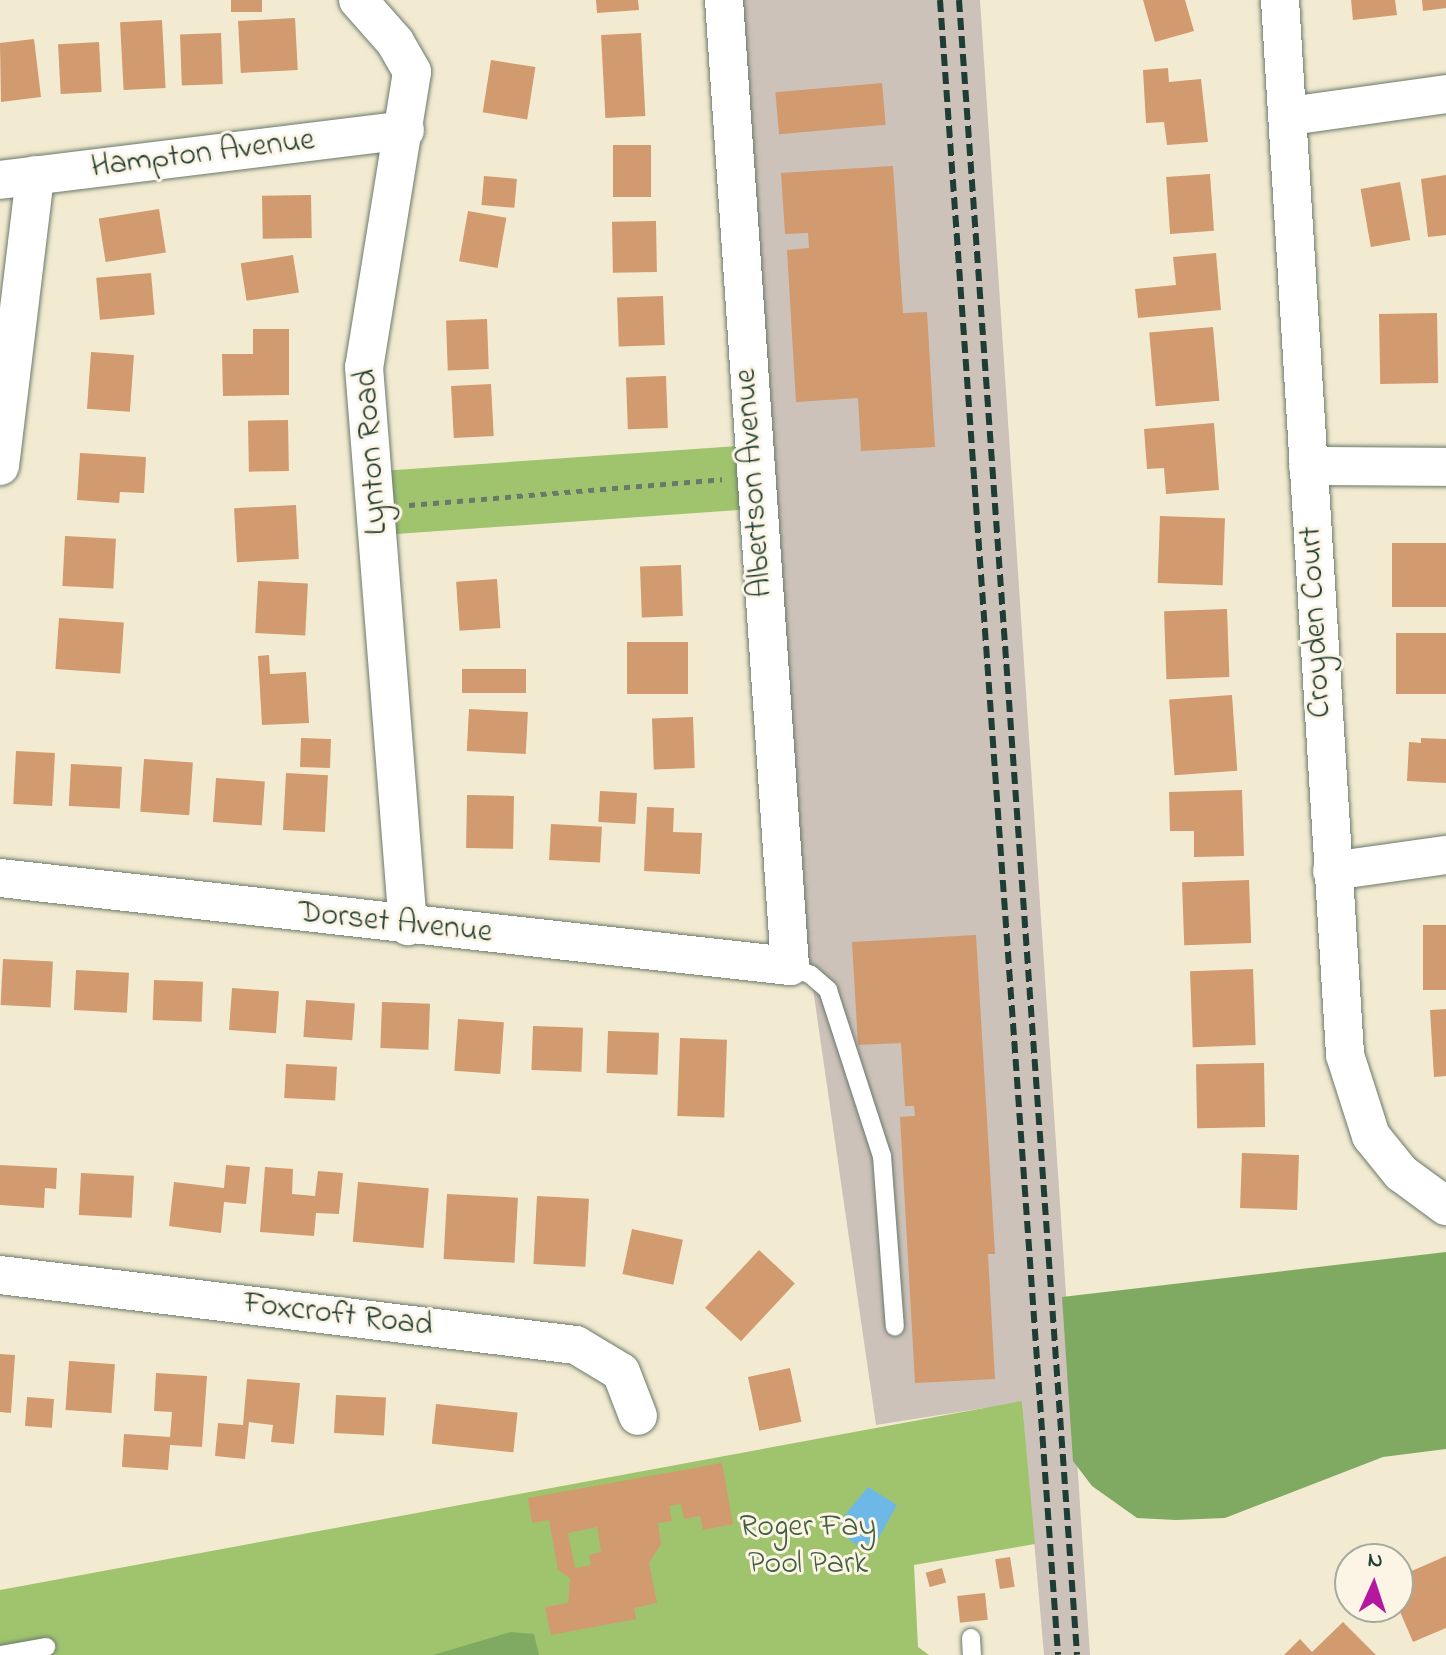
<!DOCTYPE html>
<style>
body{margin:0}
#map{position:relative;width:1446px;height:1655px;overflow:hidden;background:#f3ebd1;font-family:"Indie Flower",sans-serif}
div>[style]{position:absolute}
.industrial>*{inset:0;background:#cdc2b9}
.green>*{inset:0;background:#a0c46e;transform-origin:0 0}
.forest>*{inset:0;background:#80aa61}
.water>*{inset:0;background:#6db8e6}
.building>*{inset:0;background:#d19a6f;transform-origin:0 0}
.path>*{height:5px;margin-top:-2.5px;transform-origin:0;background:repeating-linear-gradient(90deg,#697a6b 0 6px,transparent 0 12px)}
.roads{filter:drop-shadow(0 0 2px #697a6b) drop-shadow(0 0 2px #697a6b)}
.service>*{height:18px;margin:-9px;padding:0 9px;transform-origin:9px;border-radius:9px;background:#fff}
.minor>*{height:38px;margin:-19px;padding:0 19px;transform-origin:19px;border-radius:19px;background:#fff}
.rail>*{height:6px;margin-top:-3px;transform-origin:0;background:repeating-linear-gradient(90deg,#1f3d34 0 12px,transparent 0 18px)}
span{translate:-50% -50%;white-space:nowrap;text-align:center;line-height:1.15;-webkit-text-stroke:6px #fcf5e5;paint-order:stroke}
.street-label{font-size:32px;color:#1f3d34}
.park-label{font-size:32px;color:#3f5f42}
.north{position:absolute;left:1334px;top:1543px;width:80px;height:80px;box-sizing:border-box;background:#fcf5e5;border:2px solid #a4ab9e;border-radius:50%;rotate:3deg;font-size:22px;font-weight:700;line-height:32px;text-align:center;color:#1f3d34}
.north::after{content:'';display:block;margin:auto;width:28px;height:36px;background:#b5179e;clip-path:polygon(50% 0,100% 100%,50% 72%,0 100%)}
</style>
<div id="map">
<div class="industrial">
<div style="clip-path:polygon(721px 0,980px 0,1090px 1655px,1044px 1655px,1022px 1402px,876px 1425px,811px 975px,790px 966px)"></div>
</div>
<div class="green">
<div style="left:752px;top:445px;width:64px;height:379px;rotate:86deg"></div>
<div style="clip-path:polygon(1022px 1401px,1035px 1544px,914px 1565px,918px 1647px,929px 1655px,0 1655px,0 1590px)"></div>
</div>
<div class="forest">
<div style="clip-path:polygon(1446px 1252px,1446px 1449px,1383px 1457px,1225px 1518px,1176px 1520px,1137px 1518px,1092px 1486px,1073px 1461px,1062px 1297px)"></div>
<div style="clip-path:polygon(511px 1632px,534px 1634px,539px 1655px,433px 1655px)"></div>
</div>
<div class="water">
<div style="clip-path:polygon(868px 1487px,897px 1505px,877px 1541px,858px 1546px,842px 1534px,841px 1520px)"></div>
</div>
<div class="building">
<div style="left:231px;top:0;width:31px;height:12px"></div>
<div style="clip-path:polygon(596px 0,638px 0,639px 10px,597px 13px)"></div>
<div style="clip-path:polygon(1143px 0,1185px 0,1194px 31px,1155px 42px)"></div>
<div style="clip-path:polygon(1351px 0,1395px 0,1397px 15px,1353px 20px)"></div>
<div style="clip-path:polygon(1422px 0,1446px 0,1446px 8px,1423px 11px)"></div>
<div style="left:295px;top:18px;width:52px;height:57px;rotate:87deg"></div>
<div style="left:162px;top:20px;width:68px;height:42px;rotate:87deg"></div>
<div style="left:221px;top:33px;width:51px;height:41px;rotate:88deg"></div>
<div style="left:641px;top:33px;width:83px;height:40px;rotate:87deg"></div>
<div style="clip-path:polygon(34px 39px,41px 97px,1px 102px,0 43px)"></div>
<div style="left:99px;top:42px;width:50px;height:41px;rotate:87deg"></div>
<div style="left:491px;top:60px;width:45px;height:53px;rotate:9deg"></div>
<div style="clip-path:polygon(1168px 68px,1169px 82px,1201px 79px,1208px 142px,1167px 145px,1164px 122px,1146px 123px,1143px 70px)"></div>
<div style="left:882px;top:83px;width:42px;height:107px;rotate:85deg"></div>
<div style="left:613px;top:145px;width:38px;height:52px"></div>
<div style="clip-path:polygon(893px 166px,903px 313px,927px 312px,935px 447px,861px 451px,858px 398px,796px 402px,787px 250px,809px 248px,808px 233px,785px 234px,781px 173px)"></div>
<div style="left:1210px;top:174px;width:57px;height:44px;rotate:86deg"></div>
<div style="clip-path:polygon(1446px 175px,1446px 235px,1428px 237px,1421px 179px)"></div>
<div style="left:484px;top:176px;width:33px;height:29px;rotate:5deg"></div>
<div style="left:1400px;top:182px;width:59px;height:40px;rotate:80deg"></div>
<div style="left:311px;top:195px;width:43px;height:49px;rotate:89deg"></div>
<div style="left:159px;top:209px;width:44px;height:61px;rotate:81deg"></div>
<div style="left:468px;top:211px;width:39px;height:51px;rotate:10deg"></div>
<div style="left:656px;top:221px;width:51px;height:44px;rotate:89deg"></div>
<div style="clip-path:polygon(1216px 253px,1221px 310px,1138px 318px,1135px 289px,1176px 285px,1173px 257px)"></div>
<div style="left:293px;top:255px;width:38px;height:53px;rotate:81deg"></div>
<div style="left:151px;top:273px;width:42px;height:55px;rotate:85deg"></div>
<div style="left:663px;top:296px;width:49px;height:46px;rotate:88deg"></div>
<div style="left:1437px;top:313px;width:70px;height:58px;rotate:89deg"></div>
<div style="left:487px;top:319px;width:50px;height:41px;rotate:88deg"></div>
<div style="left:1213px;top:327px;width:74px;height:64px;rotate:85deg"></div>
<div style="clip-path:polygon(253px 329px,289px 329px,289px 395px,223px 396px,222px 354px,253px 354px)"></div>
<div style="left:91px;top:352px;width:43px;height:57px;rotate:4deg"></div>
<div style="left:666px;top:376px;width:52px;height:40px;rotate:88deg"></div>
<div style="left:491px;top:384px;width:52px;height:40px;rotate:87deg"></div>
<div style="left:288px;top:420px;width:51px;height:40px;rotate:89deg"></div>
<div style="clip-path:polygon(1214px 423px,1219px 490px,1166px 494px,1164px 468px,1147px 469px,1144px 429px)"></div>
<div style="clip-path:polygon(80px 453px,146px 457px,144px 493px,120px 492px,119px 503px,77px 500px)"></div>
<div style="left:296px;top:505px;width:54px;height:62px;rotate:87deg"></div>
<div style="left:1160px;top:516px;width:65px;height:67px;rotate:2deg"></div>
<div style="left:65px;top:536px;width:51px;height:50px;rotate:3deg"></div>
<div style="left:1392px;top:543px;width:54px;height:64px"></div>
<div style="left:681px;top:565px;width:51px;height:41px;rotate:88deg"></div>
<div style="left:497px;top:579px;width:49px;height:41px;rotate:86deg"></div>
<div style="left:258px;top:581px;width:50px;height:52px;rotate:3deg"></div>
<div style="left:1227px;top:609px;width:68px;height:63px;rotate:88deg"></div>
<div style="left:59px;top:618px;width:65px;height:51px;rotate:4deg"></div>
<div style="left:1446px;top:633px;width:61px;height:50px;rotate:90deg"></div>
<div style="left:627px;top:642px;width:61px;height:52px"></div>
<div style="clip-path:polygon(269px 655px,270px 674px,306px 672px,309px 723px,262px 725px,258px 656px)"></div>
<div style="left:526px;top:669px;width:24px;height:64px;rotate:90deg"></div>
<div style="left:1232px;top:695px;width:76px;height:63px;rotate:86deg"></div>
<div style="left:469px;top:709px;width:59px;height:42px;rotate:3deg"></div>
<div style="left:693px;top:717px;width:51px;height:41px;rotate:88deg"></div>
<div style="left:301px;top:738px;width:30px;height:29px;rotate:2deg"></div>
<div style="clip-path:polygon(1421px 738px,1446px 739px,1446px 783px,1407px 781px,1409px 742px,1421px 743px)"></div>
<div style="left:16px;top:751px;width:39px;height:53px;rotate:3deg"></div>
<div style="left:144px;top:759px;width:49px;height:53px;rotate:4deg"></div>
<div style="left:71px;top:764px;width:51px;height:42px;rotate:3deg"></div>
<div style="left:286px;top:773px;width:42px;height:57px;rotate:3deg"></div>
<div style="left:216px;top:778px;width:49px;height:44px;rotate:4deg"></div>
<div style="clip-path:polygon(1242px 790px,1244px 856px,1194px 857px,1194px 831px,1170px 831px,1169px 792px)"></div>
<div style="left:600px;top:791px;width:37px;height:31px;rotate:3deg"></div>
<div style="left:467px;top:795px;width:47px;height:53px;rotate:1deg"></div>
<div style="clip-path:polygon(647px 807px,674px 808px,673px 832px,702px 833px,700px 874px,644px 871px)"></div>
<div style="left:551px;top:824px;width:51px;height:36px;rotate:3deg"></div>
<div style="left:1249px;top:880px;width:63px;height:67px;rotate:88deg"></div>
<div style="left:1423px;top:925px;width:23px;height:65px"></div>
<div style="clip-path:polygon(976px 935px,995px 1254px,988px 1254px,995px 1379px,915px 1383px,900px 1117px,915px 1116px,914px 1106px,905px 1106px,901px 1043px,858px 1045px,852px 942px)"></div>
<div style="left:3px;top:959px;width:50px;height:46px;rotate:3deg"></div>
<div style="left:1253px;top:969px;width:76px;height:63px;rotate:88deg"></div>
<div style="left:76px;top:970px;width:53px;height:40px;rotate:3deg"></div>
<div style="left:154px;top:980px;width:49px;height:40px;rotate:2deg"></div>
<div style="left:232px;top:988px;width:47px;height:42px;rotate:4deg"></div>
<div style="left:306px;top:1000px;width:49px;height:37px;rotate:4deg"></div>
<div style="left:382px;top:1002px;width:48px;height:46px;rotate:2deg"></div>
<div style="clip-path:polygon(1446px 1009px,1446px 1076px,1434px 1077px,1430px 1010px)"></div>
<div style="left:458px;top:1019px;width:46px;height:52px;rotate:4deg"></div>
<div style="left:533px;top:1026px;width:50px;height:44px;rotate:2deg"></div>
<div style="left:608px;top:1031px;width:51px;height:42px;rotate:2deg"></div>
<div style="left:680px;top:1038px;width:47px;height:78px;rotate:2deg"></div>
<div style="left:1264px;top:1063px;width:64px;height:68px;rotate:89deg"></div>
<div style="left:286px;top:1064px;width:51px;height:34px;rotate:3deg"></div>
<div style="left:1242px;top:1153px;width:57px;height:55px;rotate:2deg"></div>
<div style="clip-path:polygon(0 1165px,57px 1168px,56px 1189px,45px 1188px,44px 1208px,0 1205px)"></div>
<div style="clip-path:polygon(226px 1165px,250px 1167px,246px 1204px,224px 1202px,221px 1233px,169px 1226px,174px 1182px,224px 1188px)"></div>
<div style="clip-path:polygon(265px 1167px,293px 1169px,292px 1194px,315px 1196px,318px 1171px,343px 1173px,339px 1214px,316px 1213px,314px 1236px,260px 1232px)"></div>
<div style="left:81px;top:1173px;width:53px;height:42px;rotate:3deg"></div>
<div style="left:358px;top:1182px;width:71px;height:60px;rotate:5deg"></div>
<div style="left:447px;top:1194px;width:71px;height:65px;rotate:3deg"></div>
<div style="left:537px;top:1196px;width:52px;height:68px;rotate:3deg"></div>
<div style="left:632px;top:1229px;width:52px;height:46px;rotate:12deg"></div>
<div style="left:759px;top:1250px;width:49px;height:79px;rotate:43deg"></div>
<div style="clip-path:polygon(0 1354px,15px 1355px,11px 1413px,0 1412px)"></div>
<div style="left:69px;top:1361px;width:46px;height:49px;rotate:4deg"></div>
<div style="left:790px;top:1368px;width:55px;height:43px;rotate:78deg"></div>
<div style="clip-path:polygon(156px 1373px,207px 1376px,202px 1447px,170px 1445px,168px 1470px,122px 1467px,124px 1434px,170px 1437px,172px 1412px,154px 1411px)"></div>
<div style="clip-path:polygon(247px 1379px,300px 1383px,294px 1444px,271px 1442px,273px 1425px,249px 1422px,245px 1459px,215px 1456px,218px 1423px,243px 1425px)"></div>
<div style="left:336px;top:1395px;width:50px;height:38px;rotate:3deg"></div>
<div style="left:27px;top:1397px;width:27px;height:29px;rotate:4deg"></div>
<div style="left:436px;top:1404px;width:82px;height:40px;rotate:6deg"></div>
<div style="clip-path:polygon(evenodd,722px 1463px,733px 1524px,703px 1530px,700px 1516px,684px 1519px,681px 1504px,669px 1506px,672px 1521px,658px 1523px,661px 1544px,649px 1563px,657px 1603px,634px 1608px,636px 1619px,551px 1635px,545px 1607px,568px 1603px,570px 1578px,558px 1570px,549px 1520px,532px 1523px,528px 1498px,722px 1463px,597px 1527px,601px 1552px,589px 1555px,591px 1565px,575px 1568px,568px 1533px,597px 1527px)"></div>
<div style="clip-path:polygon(1446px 1556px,1446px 1628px,1413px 1642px,1398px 1607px,1398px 1577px)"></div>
<div style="left:1010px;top:1557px;width:30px;height:15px;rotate:81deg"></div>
<div style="left:942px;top:1568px;width:15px;height:17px;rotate:74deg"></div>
<div style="left:985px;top:1593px;width:27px;height:28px;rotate:84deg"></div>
<div style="clip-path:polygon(1343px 1622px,1376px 1655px,1284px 1655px,1300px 1639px,1312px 1652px)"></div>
</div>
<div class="path">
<div style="left:409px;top:505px;width:314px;rotate:-4.7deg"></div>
</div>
<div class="roads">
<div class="service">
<div style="left:790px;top:966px;width:23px;rotate:23deg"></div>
<div style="left:811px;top:975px;width:23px;rotate:41deg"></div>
<div style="left:828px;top:990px;width:175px;rotate:72deg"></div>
<div style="left:882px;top:1156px;width:171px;rotate:85.7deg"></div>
<div style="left:971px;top:1638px;width:17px;rotate:87deg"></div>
<div style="left:1px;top:1655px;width:46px;rotate:-10.1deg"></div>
</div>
<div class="minor">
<div style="left:358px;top:0;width:56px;rotate:48.6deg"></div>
<div style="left:395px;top:42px;width:34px;rotate:60deg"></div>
<div style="left:412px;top:72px;width:299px;rotate:99.2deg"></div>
<div style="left:364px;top:367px;width:561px;rotate:85.5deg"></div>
<div style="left:1280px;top:0;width:1057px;rotate:86.47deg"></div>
<div style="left:1345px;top:1055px;width:85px;rotate:72.2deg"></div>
<div style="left:1371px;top:1136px;width:48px;rotate:51deg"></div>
<div style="left:1401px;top:1173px;width:56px;rotate:36.3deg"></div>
<div style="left:1290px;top:116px;width:158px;rotate:-8deg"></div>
<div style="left:0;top:180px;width:408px;rotate:-7deg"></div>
<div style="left:0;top:466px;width:293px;rotate:-83.1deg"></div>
<div style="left:1308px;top:466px;width:138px;rotate:0.4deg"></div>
<div style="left:1332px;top:871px;width:115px;rotate:-8deg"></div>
<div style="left:0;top:878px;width:795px;rotate:6.36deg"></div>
<div style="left:790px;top:966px;width:968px;rotate:-93.91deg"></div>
<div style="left:0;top:1275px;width:580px;rotate:6.93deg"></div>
<div style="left:576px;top:1345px;width:52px;rotate:31deg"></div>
<div style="left:621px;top:1372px;width:47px;rotate:68.9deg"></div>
</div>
</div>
<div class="rail">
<div style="left:940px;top:0;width:1659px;rotate:85.92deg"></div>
<div style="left:959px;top:0;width:1659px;rotate:85.92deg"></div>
</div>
<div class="street-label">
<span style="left:203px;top:155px;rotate:-7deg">Hampton Avenue</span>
<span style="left:373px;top:452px;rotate:-94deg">Lynton Road</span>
<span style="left:755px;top:483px;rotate:-94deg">Albertson Avenue</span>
<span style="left:1317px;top:622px;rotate:-93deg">Croyden Court</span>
<span style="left:395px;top:924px;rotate:6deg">Dorset Avenue</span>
<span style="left:338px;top:1316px;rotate:7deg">Foxcroft Road</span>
</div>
<div class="park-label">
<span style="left:808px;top:1547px">Roger Fay<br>Pool Park</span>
</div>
<div class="north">N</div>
</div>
